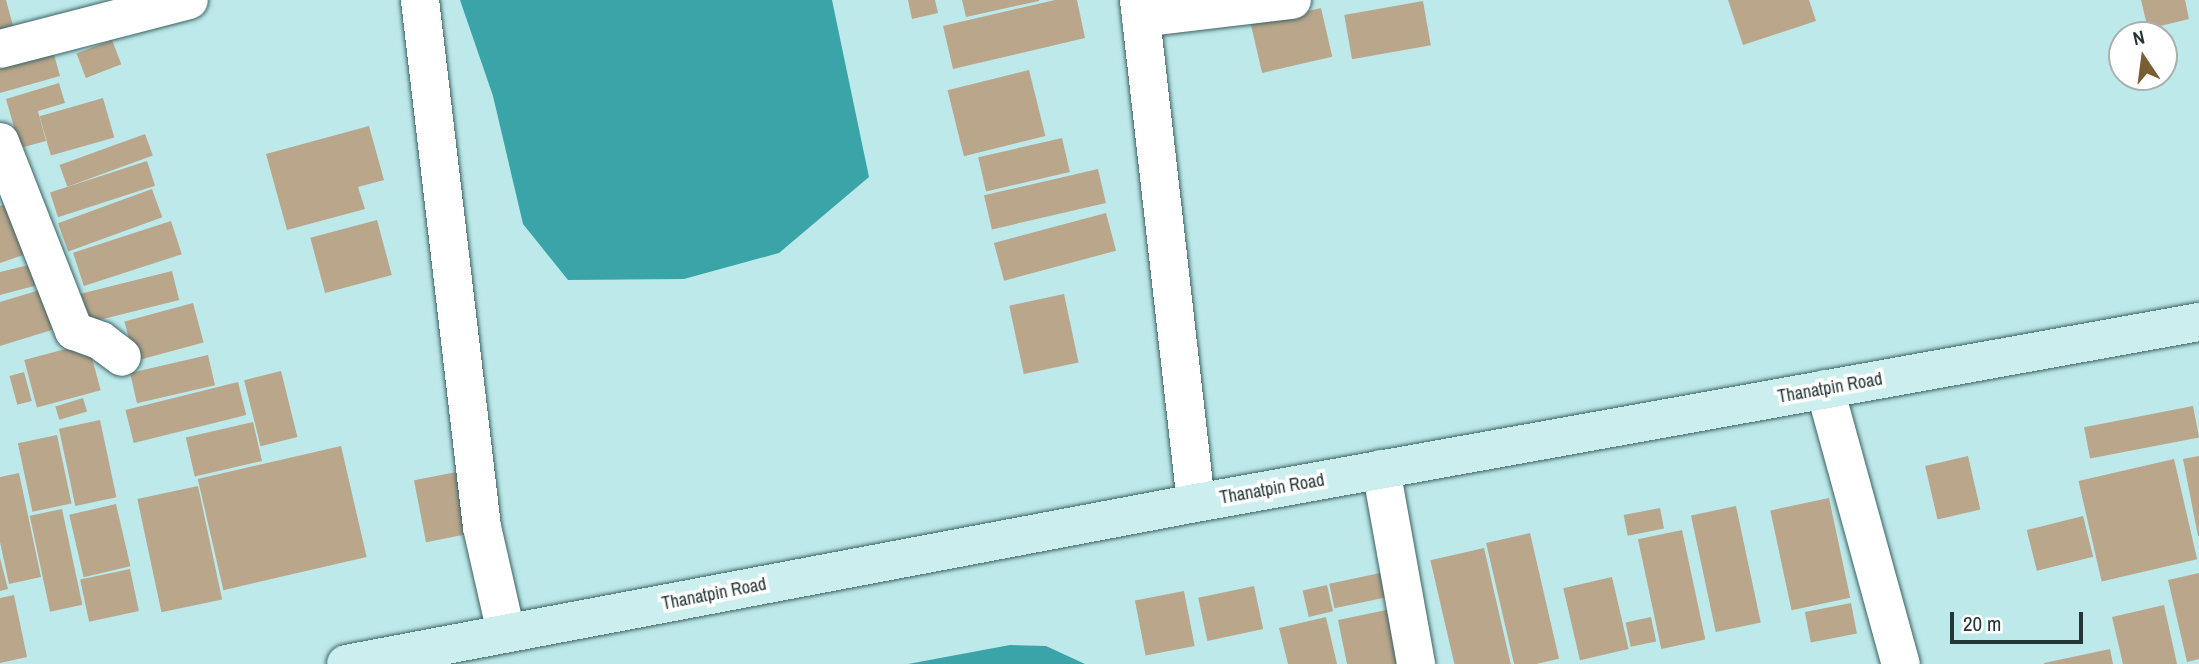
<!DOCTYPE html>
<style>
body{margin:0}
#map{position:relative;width:2199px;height:664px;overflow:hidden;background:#bee9ea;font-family:"Archivo Narrow",sans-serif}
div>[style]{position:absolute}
.water>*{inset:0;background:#3aa4a8}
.building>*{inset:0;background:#baa68b;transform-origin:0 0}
.roads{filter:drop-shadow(0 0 2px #3b6263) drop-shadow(0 0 2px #3b6263)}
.minor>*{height:38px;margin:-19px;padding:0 19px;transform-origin:19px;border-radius:19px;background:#fff}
.secondary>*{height:38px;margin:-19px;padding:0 19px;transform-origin:19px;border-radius:19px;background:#cceeef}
span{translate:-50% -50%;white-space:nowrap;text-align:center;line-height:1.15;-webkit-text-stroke:7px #fff;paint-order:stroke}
.street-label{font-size:18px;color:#253637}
.north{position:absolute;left:2108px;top:21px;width:70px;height:70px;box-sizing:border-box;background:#fff;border:2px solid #a8afaf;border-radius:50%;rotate:347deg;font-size:19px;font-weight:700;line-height:28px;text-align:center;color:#253637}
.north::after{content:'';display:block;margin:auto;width:24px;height:32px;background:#7a5d31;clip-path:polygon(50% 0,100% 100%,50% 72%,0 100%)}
.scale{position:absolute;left:1950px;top:612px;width:133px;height:32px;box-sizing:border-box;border:4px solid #253637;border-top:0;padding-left:9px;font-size:21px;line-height:24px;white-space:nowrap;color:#253637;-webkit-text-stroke:5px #fff;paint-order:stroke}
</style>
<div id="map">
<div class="water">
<div style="clip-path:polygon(460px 0,832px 0,869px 177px,779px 253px,684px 279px,568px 280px,523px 224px,493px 96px)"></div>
<div style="clip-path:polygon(1010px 645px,1046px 646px,1085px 664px,908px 664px)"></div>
</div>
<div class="building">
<div style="clip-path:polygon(0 0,6px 0,15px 33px,0 37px)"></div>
<div style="clip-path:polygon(908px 0,935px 0,938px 13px,912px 19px)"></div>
<div style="clip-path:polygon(962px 0,1039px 0,1039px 1px,966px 17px)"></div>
<div style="clip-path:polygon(1055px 0,1077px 0,1085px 38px,953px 69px,943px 26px)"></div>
<div style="clip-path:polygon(1728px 0,1809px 0,1816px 21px,1743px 45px)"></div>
<div style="clip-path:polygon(2141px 0,2185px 0,2189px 19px,2148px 29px)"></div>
<div style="left:1423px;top:1px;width:45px;height:80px;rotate:80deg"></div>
<div style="left:1321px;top:8px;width:50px;height:72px;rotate:77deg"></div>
<div style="left:112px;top:40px;width:26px;height:38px;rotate:69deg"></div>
<div style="clip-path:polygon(51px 44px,60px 76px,0 93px,0 58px)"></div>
<div style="left:1029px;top:70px;width:68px;height:84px;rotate:76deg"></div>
<div style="clip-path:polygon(59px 83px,65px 103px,38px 111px,46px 141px,20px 148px,6px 99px)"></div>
<div style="left:103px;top:98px;width:41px;height:66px;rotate:74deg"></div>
<div style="clip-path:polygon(369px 126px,384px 180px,358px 187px,365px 209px,287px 230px,266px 154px)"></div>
<div style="left:145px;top:134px;width:23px;height:91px;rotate:70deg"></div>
<div style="left:1062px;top:138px;width:35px;height:86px;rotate:77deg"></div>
<div style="left:147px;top:161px;width:26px;height:102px;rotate:72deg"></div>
<div style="left:1098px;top:169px;width:35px;height:117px;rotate:77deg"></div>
<div style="left:152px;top:189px;width:30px;height:100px;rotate:70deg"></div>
<div style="clip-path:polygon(12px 202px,29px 253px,0 263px,0 206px)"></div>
<div style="left:1106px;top:213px;width:39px;height:116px;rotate:75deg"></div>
<div style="left:377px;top:220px;width:57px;height:69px;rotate:75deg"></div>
<div style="left:171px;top:221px;width:35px;height:103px;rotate:72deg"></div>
<div style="clip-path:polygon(33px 264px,38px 285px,0 295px,0 272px)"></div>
<div style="left:172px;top:271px;width:30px;height:94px;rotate:76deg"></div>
<div style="clip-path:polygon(43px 289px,55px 329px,0 346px,0 302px)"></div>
<div style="left:1064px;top:294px;width:70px;height:56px;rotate:78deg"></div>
<div style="left:193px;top:303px;width:41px;height:71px;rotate:75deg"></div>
<div style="left:88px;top:343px;width:49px;height:66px;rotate:75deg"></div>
<div style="left:208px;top:355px;width:31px;height:80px;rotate:77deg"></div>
<div style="left:281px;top:371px;width:68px;height:38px;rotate:76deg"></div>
<div style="left:24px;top:372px;width:30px;height:15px;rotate:75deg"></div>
<div style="left:238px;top:382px;width:34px;height:116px;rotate:76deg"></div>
<div style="left:83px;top:398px;width:14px;height:29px;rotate:73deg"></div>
<div style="left:2193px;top:406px;width:32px;height:111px;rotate:79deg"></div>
<div style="left:100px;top:420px;width:79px;height:42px;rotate:78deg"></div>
<div style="left:253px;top:422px;width:40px;height:69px;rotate:77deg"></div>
<div style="left:57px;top:435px;width:70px;height:40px;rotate:78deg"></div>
<div style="left:341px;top:446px;width:114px;height:147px;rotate:77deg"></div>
<div style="left:1968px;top:456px;width:55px;height:44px;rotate:77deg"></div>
<div style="clip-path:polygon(2199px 456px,2199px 536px,2198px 536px,2183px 459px)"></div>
<div style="left:2174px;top:459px;width:103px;height:98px;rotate:77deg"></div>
<div style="left:467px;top:470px;width:63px;height:54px;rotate:79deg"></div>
<div style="clip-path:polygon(19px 473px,41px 577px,9px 584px,0 542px,0 477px)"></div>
<div style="left:198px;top:486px;width:116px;height:62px;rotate:78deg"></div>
<div style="left:1829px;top:498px;width:102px;height:60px;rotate:78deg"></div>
<div style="left:116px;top:504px;width:64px;height:48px;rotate:77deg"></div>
<div style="left:1736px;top:506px;width:119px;height:46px;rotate:78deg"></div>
<div style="left:1660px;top:508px;width:21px;height:37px;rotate:79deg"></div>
<div style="left:62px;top:509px;width:98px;height:33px;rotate:78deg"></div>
<div style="left:2083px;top:516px;width:42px;height:58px;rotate:76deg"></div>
<div style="left:1682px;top:530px;width:112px;height:45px;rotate:78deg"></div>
<div style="left:1530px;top:533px;width:129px;height:45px;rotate:77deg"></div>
<div style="left:1484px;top:548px;width:119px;height:55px;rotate:77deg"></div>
<div style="clip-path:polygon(0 558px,8px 589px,0 591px)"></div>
<div style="left:130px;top:569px;width:43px;height:51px;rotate:78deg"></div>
<div style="left:1385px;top:572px;width:25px;height:57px;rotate:78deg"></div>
<div style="clip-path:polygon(2199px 573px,2199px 659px,2187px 662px,2168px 580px)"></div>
<div style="left:1612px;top:577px;width:74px;height:50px;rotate:77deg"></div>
<div style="left:1327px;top:585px;width:27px;height:25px;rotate:77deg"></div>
<div style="left:1254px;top:586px;width:44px;height:57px;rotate:78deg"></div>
<div style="left:1184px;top:591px;width:56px;height:50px;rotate:79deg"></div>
<div style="clip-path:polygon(14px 595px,27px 657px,0 663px,0 598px)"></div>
<div style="left:1851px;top:603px;width:31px;height:47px;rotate:79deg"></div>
<div style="clip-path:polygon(2164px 605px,2177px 664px,2123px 664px,2112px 617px)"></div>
<div style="clip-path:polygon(1396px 608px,1407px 664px,1347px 664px,1338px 620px)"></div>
<div style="clip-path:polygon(1326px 617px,1337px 664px,1288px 664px,1279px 628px)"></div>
<div style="left:1651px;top:617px;width:25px;height:26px;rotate:78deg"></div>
<div style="clip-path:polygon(2110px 649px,2113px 664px,2044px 664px,2044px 663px)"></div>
</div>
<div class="roads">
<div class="minor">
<div style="left:420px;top:0;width:531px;rotate:83.29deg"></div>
<div style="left:482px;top:527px;width:109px;rotate:77.2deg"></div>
<div style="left:1139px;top:0;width:506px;rotate:83.53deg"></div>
<div style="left:1141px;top:18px;width:152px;rotate:-6.8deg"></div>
<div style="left:0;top:49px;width:195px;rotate:-14.5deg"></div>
<div style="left:0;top:142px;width:203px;rotate:68.6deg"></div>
<div style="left:74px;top:331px;width:29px;rotate:20deg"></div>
<div style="left:101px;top:341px;width:26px;rotate:37deg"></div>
<div style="left:1825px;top:389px;width:285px;rotate:74.6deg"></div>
<div style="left:1381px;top:469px;width:198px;rotate:79.8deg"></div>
</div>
<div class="secondary">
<div style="left:346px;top:664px;width:865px;rotate:-10.73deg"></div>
<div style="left:1196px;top:503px;width:1019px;rotate:-10.23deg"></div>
</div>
</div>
<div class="street-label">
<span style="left:1830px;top:388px;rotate:-10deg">Thanatpin Road</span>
<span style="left:1272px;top:489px;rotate:-10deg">Thanatpin Road</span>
<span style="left:714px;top:594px;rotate:-11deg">Thanatpin Road</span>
</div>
<div class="north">N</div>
<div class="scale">20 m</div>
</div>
